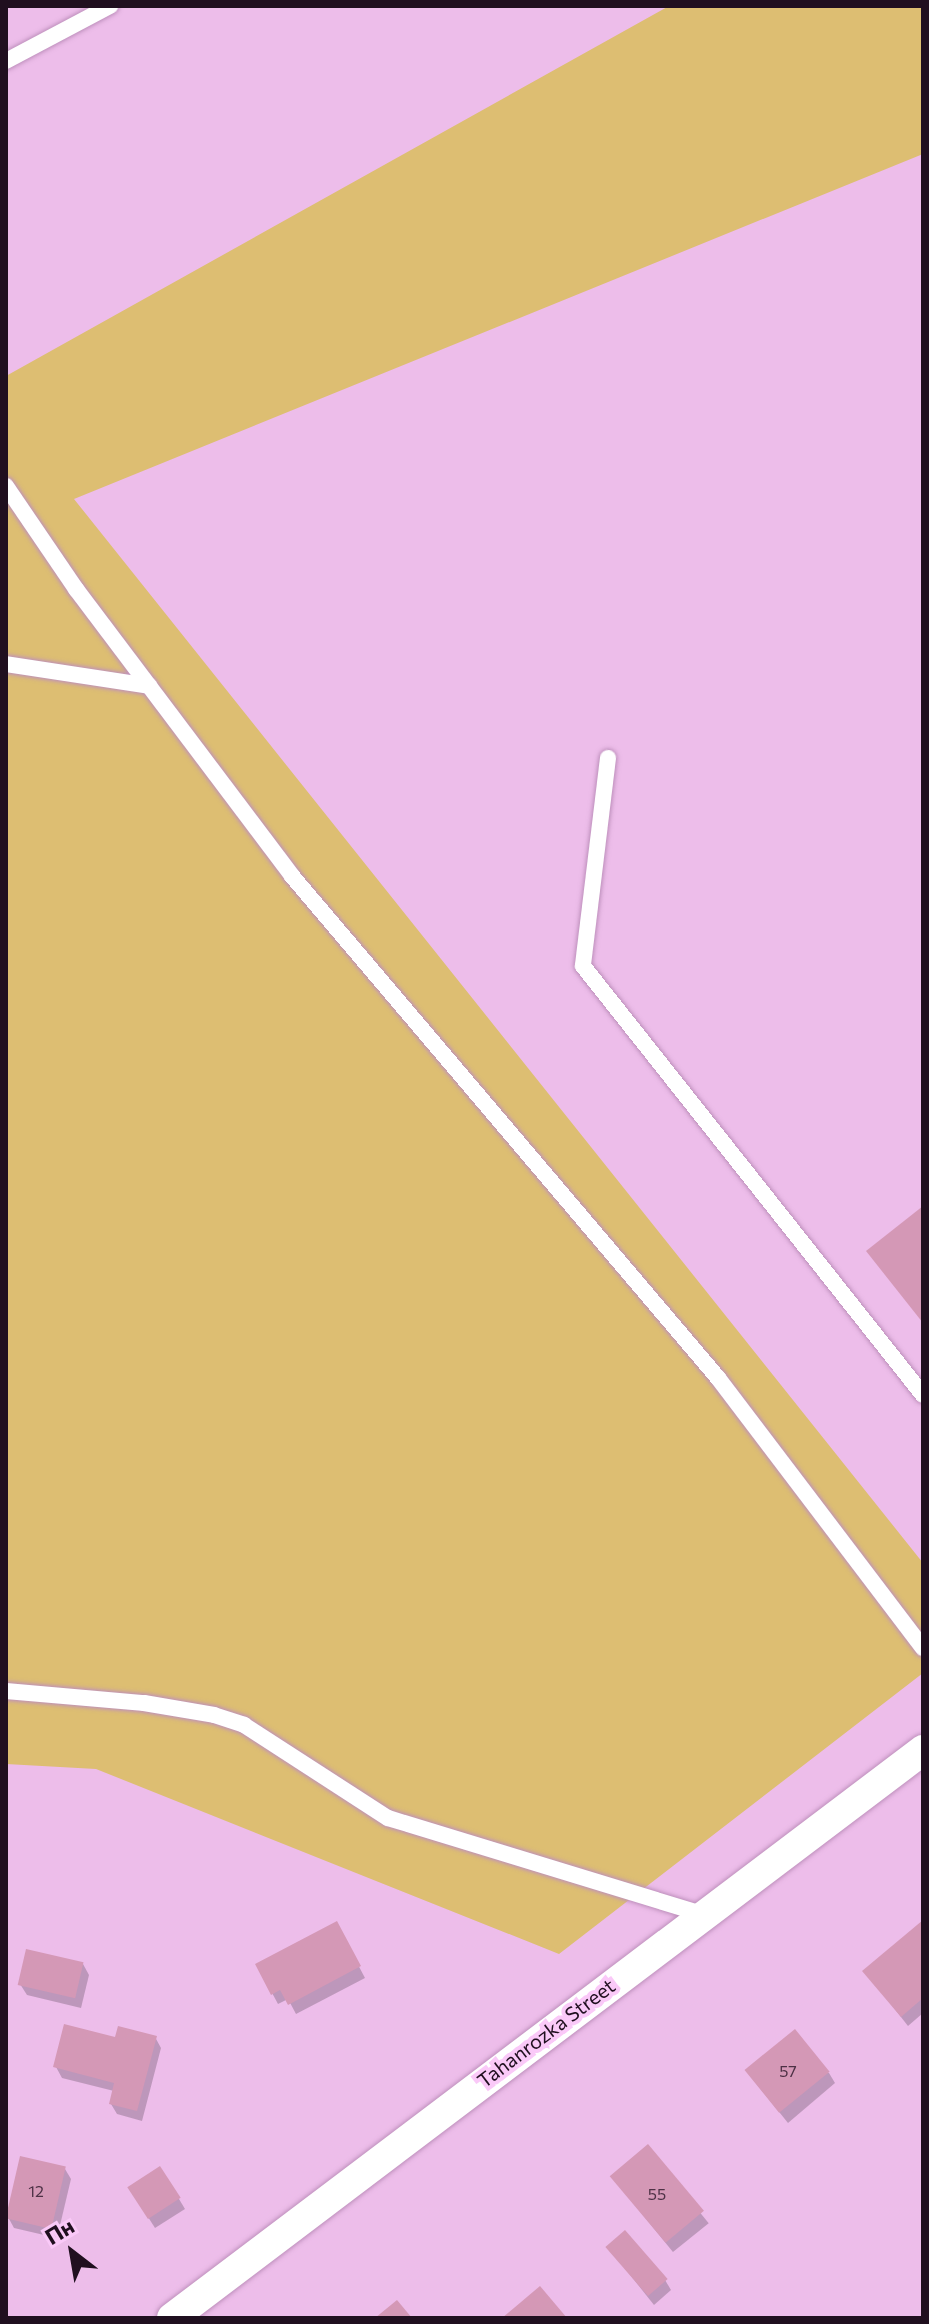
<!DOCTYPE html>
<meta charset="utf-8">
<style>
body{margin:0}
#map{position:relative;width:929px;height:2324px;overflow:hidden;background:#edbdea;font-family:Commissioner,sans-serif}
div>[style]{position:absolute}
.green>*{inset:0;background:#ddbe72}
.shadow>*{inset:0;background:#0003;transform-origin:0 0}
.building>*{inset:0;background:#d498b6;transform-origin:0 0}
.roads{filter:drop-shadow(0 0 2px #be90bc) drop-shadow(0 0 2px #be90bc)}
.service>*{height:16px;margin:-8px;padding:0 8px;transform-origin:8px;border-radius:8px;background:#fff}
.minor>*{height:30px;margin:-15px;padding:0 15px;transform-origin:15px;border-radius:15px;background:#fff}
span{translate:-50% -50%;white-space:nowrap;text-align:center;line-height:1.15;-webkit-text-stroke:8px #fac9f8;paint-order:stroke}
.number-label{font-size:16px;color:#4d3145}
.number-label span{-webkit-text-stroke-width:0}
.street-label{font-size:20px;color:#200f1f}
.frame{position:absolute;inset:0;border:8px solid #200f1f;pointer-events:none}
.north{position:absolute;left:32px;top:2212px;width:80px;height:80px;-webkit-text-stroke:6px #fac9f8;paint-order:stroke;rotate:329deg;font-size:22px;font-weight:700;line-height:32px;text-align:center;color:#200f1f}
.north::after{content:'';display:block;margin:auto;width:28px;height:36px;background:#200f1f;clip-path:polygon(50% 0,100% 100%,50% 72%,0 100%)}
</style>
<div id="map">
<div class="green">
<div style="clip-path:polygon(669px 6px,923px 6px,923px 154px,74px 499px,923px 1563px,923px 1673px,559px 1954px,96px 1769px,6px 1764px,6px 376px)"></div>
</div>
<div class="shadow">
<div style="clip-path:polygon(336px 1923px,365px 1978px,296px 2014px,288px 1999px,278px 2004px,257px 1965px)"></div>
<div style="clip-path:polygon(923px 1923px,923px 2013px,908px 2026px,865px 1971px)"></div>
<div style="clip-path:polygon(83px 1964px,89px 1975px,81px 2008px,27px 1995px,20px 1984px)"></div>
<div style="clip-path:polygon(155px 2037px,161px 2048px,142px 2121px,117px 2114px,111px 2104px,114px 2091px,62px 2078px,56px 2067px,117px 2039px)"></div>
<div style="clip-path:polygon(747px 2072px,829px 2073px,835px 2083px,788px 2123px)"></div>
<div style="left:647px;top:2147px;width:98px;height:46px;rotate:51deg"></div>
<div style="clip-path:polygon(65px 2169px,71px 2179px,57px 2238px,14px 2228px,8px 2217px)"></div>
<div style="clip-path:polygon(136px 2198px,179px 2199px,185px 2209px,155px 2228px)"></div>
<div style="clip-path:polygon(608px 2247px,665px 2280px,671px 2290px,654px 2305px)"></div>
</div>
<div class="building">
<div style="clip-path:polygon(923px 1206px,923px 1323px,866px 1251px)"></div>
<div style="clip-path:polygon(923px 1920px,923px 1998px,901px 2017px,862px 1971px)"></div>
<div style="clip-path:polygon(337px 1921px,361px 1966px,288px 2005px,280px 1990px,271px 1995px,255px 1964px)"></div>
<div style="left:26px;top:1949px;width:59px;height:37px;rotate:13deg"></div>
<div style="clip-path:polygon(64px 2024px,115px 2037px,118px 2026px,157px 2036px,137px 2111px,109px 2104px,114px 2083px,53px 2067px)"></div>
<div style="left:795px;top:2029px;width:55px;height:65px;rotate:51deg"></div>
<div style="left:648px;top:2144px;width:87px;height:50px;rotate:50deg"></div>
<div style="left:20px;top:2156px;width:47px;height:64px;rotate:13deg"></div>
<div style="left:160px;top:2166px;width:38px;height:39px;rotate:57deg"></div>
<div style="left:625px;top:2230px;width:65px;height:26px;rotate:49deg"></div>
<div style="clip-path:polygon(540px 2286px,567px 2318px,502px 2318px)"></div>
<div style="clip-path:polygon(397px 2300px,412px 2318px,375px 2318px)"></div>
</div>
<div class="roads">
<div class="service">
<div style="left:6px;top:61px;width:118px;rotate:-27.9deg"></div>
<div style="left:6px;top:486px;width:125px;rotate:55.8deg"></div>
<div style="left:76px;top:589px;width:359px;rotate:53deg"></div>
<div style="left:292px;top:876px;width:658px;rotate:49.68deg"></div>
<div style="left:718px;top:1378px;width:339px;rotate:52.8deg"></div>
<div style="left:6px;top:664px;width:145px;rotate:8.7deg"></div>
<div style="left:608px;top:758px;width:209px;rotate:96.9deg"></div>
<div style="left:583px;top:966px;width:547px;rotate:51.6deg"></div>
<div style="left:6px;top:1691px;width:139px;rotate:5deg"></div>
<div style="left:144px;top:1703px;width:71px;rotate:9.7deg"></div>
<div style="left:214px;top:1715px;width:32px;rotate:18deg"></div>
<div style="left:244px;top:1725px;width:171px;rotate:32.9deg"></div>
<div style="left:388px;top:1818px;width:328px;rotate:17deg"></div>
</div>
<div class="minor">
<div style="left:172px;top:2318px;width:942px;rotate:-37.1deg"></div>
</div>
</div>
<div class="number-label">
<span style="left:788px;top:2071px">57</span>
<span style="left:36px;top:2191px">12</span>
<span style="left:657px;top:2194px">55</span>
</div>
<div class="street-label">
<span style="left:546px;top:2033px;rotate:-37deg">Tahanrozka Street</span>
</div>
<div class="frame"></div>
<div class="north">Пн</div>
</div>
